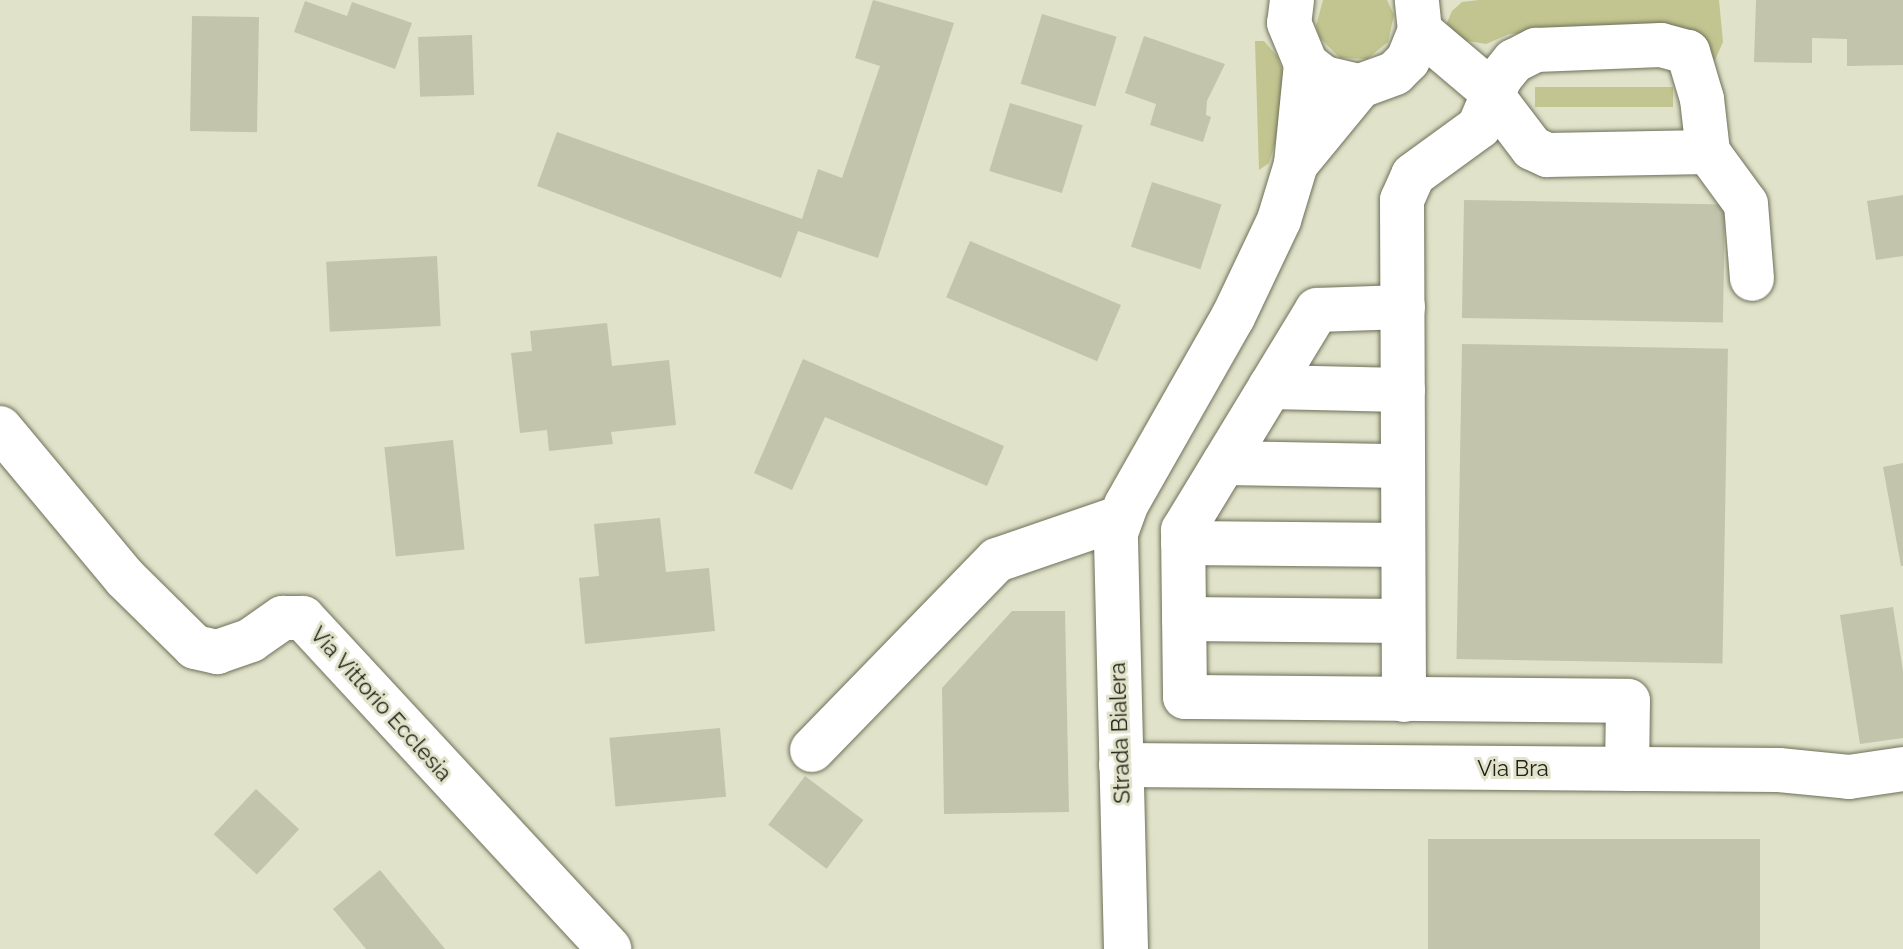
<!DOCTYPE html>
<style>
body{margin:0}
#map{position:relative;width:1903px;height:949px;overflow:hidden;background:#e0e2c9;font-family:Raleway,sans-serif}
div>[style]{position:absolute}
.green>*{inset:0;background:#c2c58f;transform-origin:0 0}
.building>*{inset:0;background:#c2c4ac;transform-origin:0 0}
.roads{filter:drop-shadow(0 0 2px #6e7059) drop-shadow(0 0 2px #6e7059)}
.minor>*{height:44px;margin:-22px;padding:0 22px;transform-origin:22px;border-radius:22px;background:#fff}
.major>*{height:44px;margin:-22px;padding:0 22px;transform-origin:22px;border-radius:22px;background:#fff}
span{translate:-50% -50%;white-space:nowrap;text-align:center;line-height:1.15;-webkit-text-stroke:6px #e0e2c9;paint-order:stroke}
.street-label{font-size:22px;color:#222219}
</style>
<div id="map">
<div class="green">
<div style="clip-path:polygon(1323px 0,1387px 0,1394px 15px,1388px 42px,1367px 59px,1340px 58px,1320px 38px,1316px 26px)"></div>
<div style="clip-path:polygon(1479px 0,1719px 0,1723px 42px,1711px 69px,1539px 32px,1509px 34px,1486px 44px,1457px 39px,1446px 25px,1452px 11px,1462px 2px)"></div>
<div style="clip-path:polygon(1255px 41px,1264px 41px,1277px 56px,1287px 83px,1285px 112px,1269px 163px,1259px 170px)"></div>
<div style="left:1535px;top:87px;width:138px;height:20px"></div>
</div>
<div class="building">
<div style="clip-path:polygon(873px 0,954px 23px,878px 258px,798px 231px,781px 278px,537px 186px,557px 132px,802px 219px,818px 169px,842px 178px,880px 66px,855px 58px)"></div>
<div style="clip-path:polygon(1756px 0,1903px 0,1903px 65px,1847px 66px,1847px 39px,1812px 38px,1812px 63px,1754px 62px)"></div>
<div style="clip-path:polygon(305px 1px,347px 16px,352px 2px,412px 23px,395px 69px,294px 32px)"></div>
<div style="left:1042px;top:14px;width:78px;height:73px;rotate:17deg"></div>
<div style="left:192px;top:16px;width:67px;height:115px;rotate:1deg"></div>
<div style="left:472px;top:35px;width:60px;height:54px;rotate:88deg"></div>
<div style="clip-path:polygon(1144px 36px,1225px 64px,1207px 101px,1206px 115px,1211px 117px,1203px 142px,1150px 125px,1156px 104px,1125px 93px)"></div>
<div style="left:1010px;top:103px;width:76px;height:71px;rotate:17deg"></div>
<div style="left:1152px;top:182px;width:73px;height:68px;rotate:18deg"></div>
<div style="clip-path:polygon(1903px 195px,1903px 256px,1876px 260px,1867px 201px)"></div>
<div style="left:1464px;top:200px;width:261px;height:118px;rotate:1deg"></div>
<div style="left:970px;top:241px;width:164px;height:61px;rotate:23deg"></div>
<div style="left:437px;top:256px;width:70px;height:111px;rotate:87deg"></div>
<div style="clip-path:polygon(607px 323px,612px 366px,669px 360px,676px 425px,611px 432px,613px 444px,549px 451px,547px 430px,520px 433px,511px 353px,532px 351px,530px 331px)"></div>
<div style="left:1462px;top:344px;width:266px;height:315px;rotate:1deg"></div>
<div style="clip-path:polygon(803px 359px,1004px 446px,987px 486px,825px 417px,792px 490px,754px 473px)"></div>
<div style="left:453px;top:440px;width:110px;height:69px;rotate:84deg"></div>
<div style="clip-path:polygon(1903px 463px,1903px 566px,1901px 566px,1883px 467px)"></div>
<div style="clip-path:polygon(660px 518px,666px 572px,709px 568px,715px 631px,585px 644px,579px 578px,599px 576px,594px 524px)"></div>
<div style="clip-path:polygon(1893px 607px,1903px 671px,1903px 738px,1860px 744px,1840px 615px)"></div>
<div style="clip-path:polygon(1012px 611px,1065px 611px,1069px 812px,944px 814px,942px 688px)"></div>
<div style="left:720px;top:728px;width:69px;height:111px;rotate:85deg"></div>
<div style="left:805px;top:776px;width:73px;height:61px;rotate:37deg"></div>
<div style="left:256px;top:789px;width:59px;height:62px;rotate:43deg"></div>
<div style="left:1428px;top:839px;width:332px;height:110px"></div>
<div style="clip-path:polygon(380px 870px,445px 949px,366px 949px,333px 909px)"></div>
</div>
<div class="roads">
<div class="minor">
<div style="left:1420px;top:31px;width:85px;rotate:40.2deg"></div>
<div style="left:1485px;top:86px;width:78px;rotate:52.8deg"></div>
<div style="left:1532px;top:148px;width:17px;rotate:25deg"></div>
<div style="left:1547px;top:155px;width:161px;rotate:-1.1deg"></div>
<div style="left:1708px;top:152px;width:64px;rotate:53.8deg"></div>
<div style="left:1746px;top:204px;width:75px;rotate:85.4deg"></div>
<div style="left:1296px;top:164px;width:101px;rotate:-50.6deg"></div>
<div style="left:1403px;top:307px;width:86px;rotate:178deg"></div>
<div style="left:1317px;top:310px;width:258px;rotate:121.3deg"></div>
<div style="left:1183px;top:530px;width:167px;rotate:89.3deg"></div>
<div style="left:1185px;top:697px;width:443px;rotate:0.5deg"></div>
<div style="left:1628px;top:701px;width:68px;rotate:90.8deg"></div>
<div style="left:1270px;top:387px;width:133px;rotate:1.3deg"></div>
<div style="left:0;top:428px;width:195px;rotate:50.2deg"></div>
<div style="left:125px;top:578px;width:98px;rotate:44.6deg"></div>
<div style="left:195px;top:647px;width:23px;rotate:13deg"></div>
<div style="left:217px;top:652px;width:36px;rotate:-19deg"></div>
<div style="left:251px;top:640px;width:39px;rotate:-35deg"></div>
<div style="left:283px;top:618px;width:20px"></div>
<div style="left:303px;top:618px;width:451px;rotate:47.2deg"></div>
<div style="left:1224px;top:463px;width:179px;rotate:1deg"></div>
<div style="left:1183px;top:543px;width:220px;rotate:0.5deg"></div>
<div style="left:1184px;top:619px;width:219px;rotate:0.5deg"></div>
<div style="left:1404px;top:700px;width:500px;rotate:-90.23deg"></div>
<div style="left:1402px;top:200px;width:27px;rotate:-66deg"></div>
<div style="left:1413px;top:175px;width:82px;rotate:-36deg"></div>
<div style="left:1479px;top:127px;width:53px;rotate:-66.8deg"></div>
<div style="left:1500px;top:78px;width:22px;rotate:-51deg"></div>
<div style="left:1514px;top:61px;width:25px;rotate:-27deg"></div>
<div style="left:1536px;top:50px;width:125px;rotate:-2.3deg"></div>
<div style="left:1661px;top:45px;width:28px;rotate:15deg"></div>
<div style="left:1688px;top:52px;width:49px;rotate:73.4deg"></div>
<div style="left:1702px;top:99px;width:53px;rotate:83.5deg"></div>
<div style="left:812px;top:750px;width:265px;rotate:-45.8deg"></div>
<div style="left:997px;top:560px;width:129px;rotate:-19deg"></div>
<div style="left:1121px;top:765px;width:658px;rotate:0.44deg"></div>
<div style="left:1779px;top:770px;width:70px;rotate:5.7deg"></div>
<div style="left:1849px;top:777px;width:55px;rotate:-8.4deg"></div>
<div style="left:1126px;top:949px;width:416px;rotate:-91.4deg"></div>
<div style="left:1116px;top:533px;width:30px;rotate:-70deg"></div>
<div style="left:1126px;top:505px;width:216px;rotate:-60.4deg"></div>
<div style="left:1233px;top:317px;width:107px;rotate:-64.6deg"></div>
<div style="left:1279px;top:220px;width:59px;rotate:-73.1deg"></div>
<div style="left:1296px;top:164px;width:100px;rotate:-84.3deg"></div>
</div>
<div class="major">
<div style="left:1292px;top:0;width:23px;rotate:97deg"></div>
<div style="left:1289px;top:23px;width:44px;rotate:67.5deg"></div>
<div style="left:1306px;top:64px;width:23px;rotate:38deg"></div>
<div style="left:1324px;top:78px;width:37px;rotate:13deg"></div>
<div style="left:1360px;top:86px;width:37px;rotate:-20deg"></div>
<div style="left:1395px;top:73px;width:18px;rotate:-45deg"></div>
<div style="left:1408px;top:60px;width:31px;rotate:-68deg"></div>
<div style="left:1420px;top:31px;width:31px;rotate:-96deg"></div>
</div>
</div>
<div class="street-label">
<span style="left:381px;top:704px;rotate:48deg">Via Vittorio Ecclesia</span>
<span style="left:1120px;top:733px;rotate:-92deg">Strada Bialera</span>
<span style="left:1513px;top:769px">Via Bra</span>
</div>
</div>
